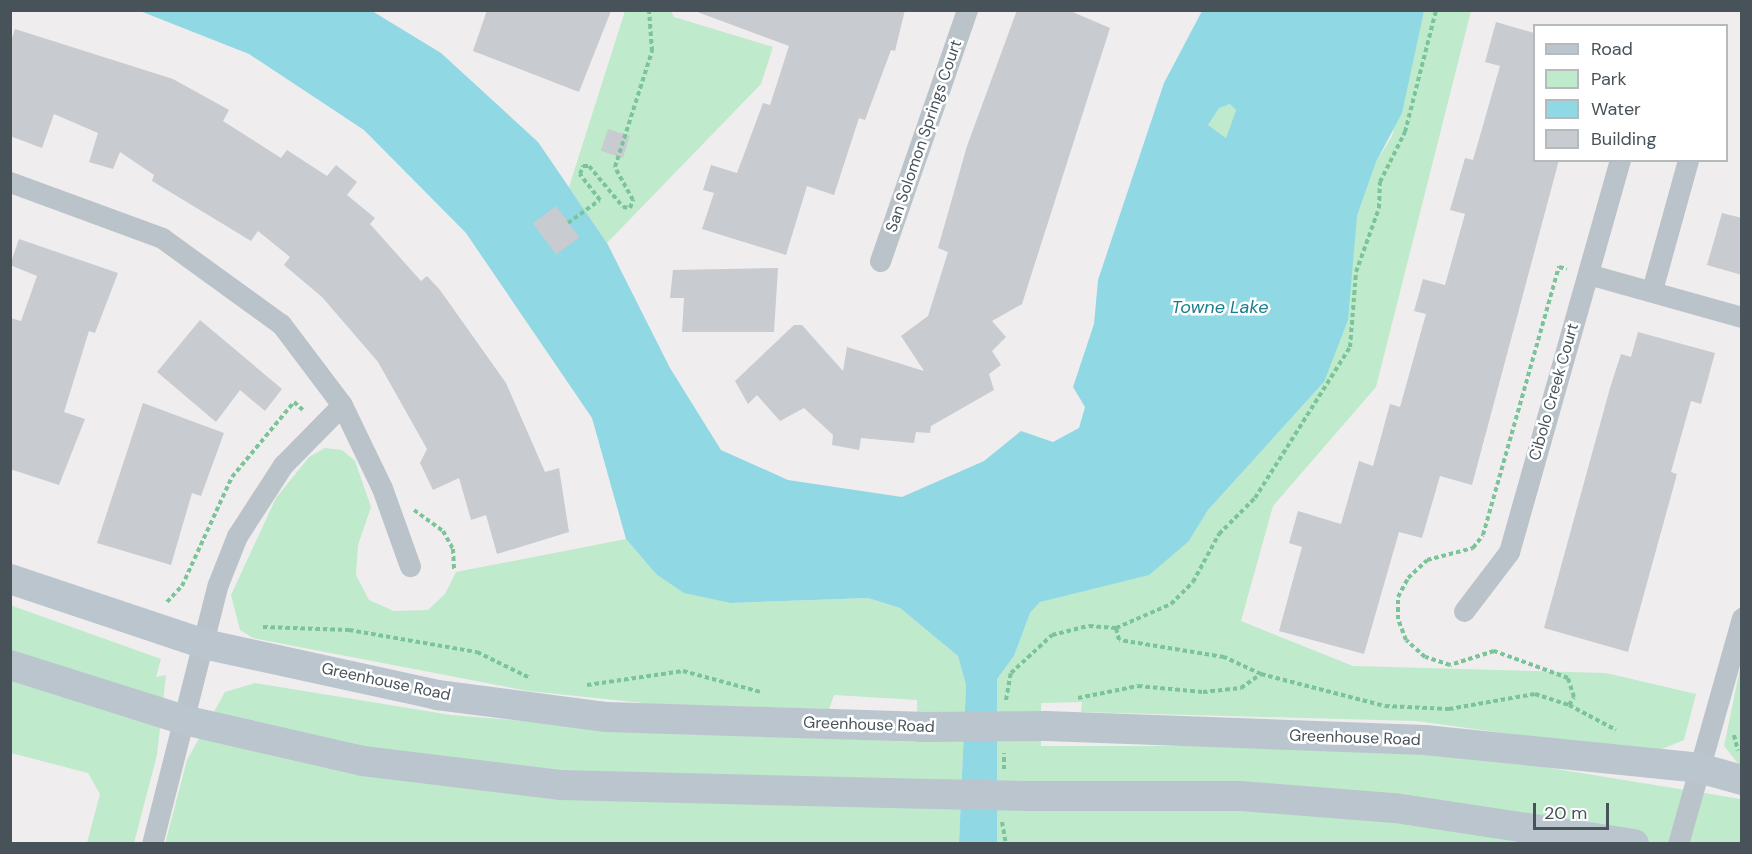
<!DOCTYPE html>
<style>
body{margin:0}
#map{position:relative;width:1752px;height:854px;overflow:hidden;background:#f0edee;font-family:"DM Sans",sans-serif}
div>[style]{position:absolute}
.green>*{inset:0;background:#bfeacc}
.water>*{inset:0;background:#90d8e3}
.building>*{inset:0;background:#c8cbd0;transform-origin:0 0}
.path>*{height:4px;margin-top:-2px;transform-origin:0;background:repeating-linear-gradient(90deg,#7bc49a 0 4.5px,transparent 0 7.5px)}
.street>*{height:21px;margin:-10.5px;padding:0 10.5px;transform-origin:10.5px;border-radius:10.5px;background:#bac3c9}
.secondary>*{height:30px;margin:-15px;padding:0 15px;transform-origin:15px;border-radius:15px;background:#bbc5ce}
.secondary-bridge>*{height:30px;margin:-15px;padding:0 15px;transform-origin:15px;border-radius:15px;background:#bbc5ce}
span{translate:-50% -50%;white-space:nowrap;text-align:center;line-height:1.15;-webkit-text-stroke:5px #fff;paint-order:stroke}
.street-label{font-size:16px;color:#475259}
.water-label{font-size:18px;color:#197d8c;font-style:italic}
.frame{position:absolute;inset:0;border:12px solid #475259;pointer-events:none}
.legend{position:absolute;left:1533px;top:24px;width:195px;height:138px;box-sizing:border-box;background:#fff;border:2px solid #b5babd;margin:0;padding:8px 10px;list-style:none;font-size:18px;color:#475259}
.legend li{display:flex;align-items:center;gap:12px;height:30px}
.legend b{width:30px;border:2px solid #b5babd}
.scale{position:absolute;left:1533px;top:803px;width:76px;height:27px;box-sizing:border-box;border:3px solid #475259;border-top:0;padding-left:8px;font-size:18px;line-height:21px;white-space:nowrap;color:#475259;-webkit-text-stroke:4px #fff;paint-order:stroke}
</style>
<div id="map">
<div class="green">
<div style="clip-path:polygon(625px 11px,671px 11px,674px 17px,773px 47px,761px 84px,607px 243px,569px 187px)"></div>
<div style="clip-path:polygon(1424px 11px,1471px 11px,1376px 387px,1273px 506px,1241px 621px,1353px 666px,1606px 673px,1696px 694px,1684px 740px,1652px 753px,1416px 721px,1081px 712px,1082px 702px,1041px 703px,1041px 746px,1310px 746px,1501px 760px,1741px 799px,1741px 843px,997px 844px,997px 679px,1014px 656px,1030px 613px,1040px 602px,1092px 586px,1189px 541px,1208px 510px,1324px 382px,1357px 216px,1376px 162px,1392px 136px)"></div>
<div style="clip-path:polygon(1230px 104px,1236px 110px,1226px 138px,1208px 125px,1218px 108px)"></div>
<div style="clip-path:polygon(325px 448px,342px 450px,355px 461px,371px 507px,358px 545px,356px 575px,369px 600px,394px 611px,428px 610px,445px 594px,456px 572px,626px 539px,656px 574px,731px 603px,868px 598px,900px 608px,958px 656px,966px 685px,959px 843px,165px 844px,187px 760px,225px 692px,255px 683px,451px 715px,657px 732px,918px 742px,917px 700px,834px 695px,829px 709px,653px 704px,528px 691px,253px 638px,240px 630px,231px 595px,276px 498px,309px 457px)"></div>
<div style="clip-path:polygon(10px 605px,161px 659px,156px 677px,166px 675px,157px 755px,134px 843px,87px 843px,100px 794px,88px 773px,11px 753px)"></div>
<div style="clip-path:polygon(1741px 664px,1741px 767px,1724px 746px)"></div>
</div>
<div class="water">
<div style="clip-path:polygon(evenodd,140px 11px,372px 11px,441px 53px,538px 142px,607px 243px,670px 368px,721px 450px,788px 480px,902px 497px,984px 461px,1021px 431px,1053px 442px,1079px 428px,1085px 407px,1073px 387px,1094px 324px,1098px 280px,1164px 83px,1202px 11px,1424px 11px,1402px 113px,1376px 162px,1357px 216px,1348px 320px,1324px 382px,1208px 510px,1189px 541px,1149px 575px,1040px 602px,1030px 613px,1014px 656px,997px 679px,997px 844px,959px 843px,966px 685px,958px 656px,900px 608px,868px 598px,731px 603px,684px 593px,656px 574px,626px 539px,592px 418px,466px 233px,364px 130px,249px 54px,140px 11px,1230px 104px,1236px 110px,1226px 138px,1208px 125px,1219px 108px,1230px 104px)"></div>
</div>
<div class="building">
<div style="clip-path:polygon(487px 10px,566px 10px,611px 11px,579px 92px,473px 51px)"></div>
<div style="clip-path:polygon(692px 10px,905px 10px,895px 51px,891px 50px,865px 120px,859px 118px,834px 195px,807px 186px,786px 255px,702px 229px,714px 193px,703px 190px,711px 165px,737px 173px,763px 103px,770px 105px,789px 46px)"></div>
<div style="clip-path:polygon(1017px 10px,1068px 10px,1110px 28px,1022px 304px,992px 321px,1006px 337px,992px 351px,1001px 365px,989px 374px,994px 390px,931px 426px,930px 433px,916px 432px,914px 443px,861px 438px,859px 450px,832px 445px,833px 435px,804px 408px,780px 421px,757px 395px,748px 404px,735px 381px,794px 325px,802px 325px,843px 371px,847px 347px,924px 371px,901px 336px,928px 316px,948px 252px,938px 248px,967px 146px)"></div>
<div style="clip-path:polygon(1496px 22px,1534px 33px,1534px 160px,1559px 160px,1472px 485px,1440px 476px,1422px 538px,1399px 532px,1364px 654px,1279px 631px,1302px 547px,1289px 543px,1298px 511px,1341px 524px,1359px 461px,1373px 466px,1390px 404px,1400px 407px,1426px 314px,1414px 311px,1423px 279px,1445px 285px,1465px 214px,1450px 210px,1465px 158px,1473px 160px,1500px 66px,1485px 62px)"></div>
<div style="clip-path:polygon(15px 29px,173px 79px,229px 110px,223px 121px,281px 158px,287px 150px,327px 176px,336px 165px,357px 182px,347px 195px,375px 218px,370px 224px,421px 281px,427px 276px,440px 290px,506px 383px,545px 472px,559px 468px,569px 532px,497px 554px,486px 515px,471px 520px,459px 478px,433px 490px,420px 463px,427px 449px,378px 362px,322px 297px,284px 265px,290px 257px,258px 231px,251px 241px,152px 181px,154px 175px,120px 152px,113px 169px,89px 162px,98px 133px,54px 114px,42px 148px,10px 136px,10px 44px)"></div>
<div style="left:608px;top:129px;width:23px;height:23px;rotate:18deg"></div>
<div style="left:556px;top:206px;width:39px;height:29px;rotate:53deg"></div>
<div style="clip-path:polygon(1722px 213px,1742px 218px,1742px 275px,1707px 265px)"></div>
<div style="clip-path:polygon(19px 239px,118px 273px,95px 333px,89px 331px,64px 412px,85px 419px,59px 485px,10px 469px,10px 318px,21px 321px,37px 276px,10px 265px)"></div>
<div style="clip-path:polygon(778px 268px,774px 332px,682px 332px,684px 298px,670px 298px,673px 270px)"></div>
<div style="clip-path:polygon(200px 320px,282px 389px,265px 411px,240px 390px,216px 422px,157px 372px)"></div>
<div style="clip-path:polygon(1638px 332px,1715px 353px,1701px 404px,1691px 401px,1671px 472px,1677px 474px,1628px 652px,1544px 628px,1610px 388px,1621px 354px,1631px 357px)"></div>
<div style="clip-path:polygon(143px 403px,224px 433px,201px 496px,192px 493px,171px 565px,97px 543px)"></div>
</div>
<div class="path">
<div style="left:568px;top:223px;width:39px;rotate:-36deg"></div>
<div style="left:600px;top:200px;width:33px;rotate:-128deg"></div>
<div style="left:580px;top:174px;width:9px;rotate:-69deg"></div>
<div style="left:583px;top:166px;width:6px"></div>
<div style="left:589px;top:166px;width:53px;rotate:50.3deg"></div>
<div style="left:623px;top:207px;width:7px;rotate:8deg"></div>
<div style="left:630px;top:208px;width:9px;rotate:-69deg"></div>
<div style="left:633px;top:200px;width:38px;rotate:-119deg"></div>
<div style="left:615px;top:167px;width:122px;rotate:-72.3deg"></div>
<div style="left:652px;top:51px;width:41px;rotate:-94.2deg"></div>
<div style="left:414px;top:510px;width:36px;rotate:36deg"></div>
<div style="left:443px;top:531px;width:21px;rotate:61deg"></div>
<div style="left:453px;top:549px;width:21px;rotate:87deg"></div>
<div style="left:167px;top:602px;width:22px;rotate:-47deg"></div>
<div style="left:182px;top:586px;width:120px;rotate:-65.4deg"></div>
<div style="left:232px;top:477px;width:97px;rotate:-50.4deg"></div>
<div style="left:294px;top:402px;width:15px;rotate:42deg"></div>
<div style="left:263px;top:627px;width:86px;rotate:2deg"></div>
<div style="left:349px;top:630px;width:130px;rotate:9.8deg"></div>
<div style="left:477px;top:652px;width:59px;rotate:26.1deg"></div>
<div style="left:1261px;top:674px;width:128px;rotate:14.5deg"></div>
<div style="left:1385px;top:706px;width:64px;rotate:2.7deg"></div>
<div style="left:1449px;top:709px;width:87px;rotate:-9.9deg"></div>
<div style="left:1535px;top:694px;width:36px;rotate:18deg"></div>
<div style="left:1569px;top:705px;width:9px;rotate:-58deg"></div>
<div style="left:1574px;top:697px;width:20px;rotate:-108deg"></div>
<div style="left:1568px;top:678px;width:79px;rotate:-160deg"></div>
<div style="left:1494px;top:651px;width:46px;rotate:162.3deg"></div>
<div style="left:1450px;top:665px;width:26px;rotate:-162deg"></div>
<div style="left:1425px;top:657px;width:25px;rotate:-138deg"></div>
<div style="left:1406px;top:640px;width:22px;rotate:-111deg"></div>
<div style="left:1398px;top:619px;width:22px;rotate:-90deg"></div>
<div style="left:1398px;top:597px;width:21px;rotate:-62deg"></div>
<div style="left:1408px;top:578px;width:26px;rotate:-43deg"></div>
<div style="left:1427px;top:560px;width:48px;rotate:-14.6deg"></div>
<div style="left:1473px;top:548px;width:16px;rotate:-52deg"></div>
<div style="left:1483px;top:535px;width:279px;rotate:-74.2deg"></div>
<div style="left:1559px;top:267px;width:8px;rotate:14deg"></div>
<div style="left:587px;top:685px;width:97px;rotate:-8.3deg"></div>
<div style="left:683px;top:671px;width:81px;rotate:15.1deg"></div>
<div style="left:1078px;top:698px;width:61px;rotate:-11.3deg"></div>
<div style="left:1138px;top:686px;width:65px;rotate:5.3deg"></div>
<div style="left:1203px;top:692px;width:38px;rotate:-6deg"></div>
<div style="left:1241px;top:688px;width:24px;rotate:-35deg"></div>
<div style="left:1261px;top:674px;width:41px;rotate:-155.3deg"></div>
<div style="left:1224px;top:657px;width:106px;rotate:-170.8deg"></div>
<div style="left:1119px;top:640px;width:12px;rotate:-104deg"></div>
<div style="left:1116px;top:628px;width:60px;rotate:-23.6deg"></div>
<div style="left:1171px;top:604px;width:31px;rotate:-45deg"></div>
<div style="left:1193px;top:582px;width:55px;rotate:-61.6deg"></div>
<div style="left:1219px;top:534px;width:51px;rotate:-45deg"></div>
<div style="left:1255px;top:498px;width:178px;rotate:-57.8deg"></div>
<div style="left:1350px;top:347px;width:75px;rotate:-85.4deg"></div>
<div style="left:1356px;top:272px;width:68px;rotate:-70.2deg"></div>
<div style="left:1379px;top:208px;width:26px;rotate:-88deg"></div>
<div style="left:1380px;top:182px;width:56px;rotate:-63.4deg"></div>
<div style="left:1405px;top:132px;width:126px;rotate:-75.7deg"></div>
<div style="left:1006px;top:700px;width:27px;rotate:-80deg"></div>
<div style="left:1011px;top:673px;width:56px;rotate:-42.8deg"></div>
<div style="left:1052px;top:635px;width:38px;rotate:-14deg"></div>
<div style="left:1089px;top:626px;width:27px;rotate:4deg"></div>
<div style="left:1569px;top:705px;width:53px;rotate:28deg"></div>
<div style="left:1734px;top:735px;width:16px;rotate:76deg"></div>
<div style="left:1004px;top:769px;width:16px;rotate:-90deg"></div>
<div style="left:1002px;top:822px;width:22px;rotate:80deg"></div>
</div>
<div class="street">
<div style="left:10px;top:182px;width:162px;rotate:20.2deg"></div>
<div style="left:162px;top:238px;width:147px;rotate:35.9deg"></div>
<div style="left:281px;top:324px;width:101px;rotate:53deg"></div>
<div style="left:342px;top:405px;width:92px;rotate:64.3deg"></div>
<div style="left:382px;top:488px;width:83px;rotate:70.3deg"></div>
<div style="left:880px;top:261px;width:266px;rotate:-70.9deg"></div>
<div style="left:1588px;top:274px;width:160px;rotate:15.6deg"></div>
<div style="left:1652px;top:290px;width:135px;rotate:-74.5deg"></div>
<div style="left:1464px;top:611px;width:74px;rotate:-52.7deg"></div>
<div style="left:1509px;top:552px;width:407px;rotate:-74.2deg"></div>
<div style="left:152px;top:844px;width:268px;rotate:-75.8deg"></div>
<div style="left:218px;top:584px;width:52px;rotate:-68.4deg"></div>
<div style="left:237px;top:536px;width:85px;rotate:-57.1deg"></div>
<div style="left:283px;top:465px;width:84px;rotate:-45.5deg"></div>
<div style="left:1678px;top:844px;width:235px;rotate:-74.2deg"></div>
</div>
<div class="secondary">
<div style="left:10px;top:579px;width:205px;rotate:18.5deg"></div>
<div style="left:204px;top:644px;width:239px;rotate:12.3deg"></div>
<div style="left:437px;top:695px;width:171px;rotate:7.4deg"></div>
<div style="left:607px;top:717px;width:313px;rotate:1.8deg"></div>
<div style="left:10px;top:665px;width:182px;rotate:17.5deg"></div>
<div style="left:184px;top:720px;width:184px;rotate:12.9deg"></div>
<div style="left:363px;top:761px;width:198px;rotate:6.9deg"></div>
<div style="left:560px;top:785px;width:372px;rotate:1.4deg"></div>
<div style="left:1046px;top:726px;width:379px;rotate:2.1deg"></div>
<div style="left:1425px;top:740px;width:275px;rotate:5.8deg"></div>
<div style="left:1699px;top:768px;width:45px;rotate:15.6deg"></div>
<div style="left:1026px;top:796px;width:215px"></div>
<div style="left:1241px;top:796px;width:154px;rotate:4.5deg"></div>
<div style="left:1395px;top:808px;width:242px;rotate:8.6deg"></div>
</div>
<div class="secondary-bridge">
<div style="left:920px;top:727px;width:126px;rotate:-0.5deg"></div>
<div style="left:932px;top:794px;width:94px;rotate:1.2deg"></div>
</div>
<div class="street-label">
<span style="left:924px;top:136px;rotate:-71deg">San Solomon Springs Court</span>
<span style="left:1554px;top:392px;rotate:-74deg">Cibolo Creek Court</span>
<span style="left:386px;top:682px;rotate:12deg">Greenhouse Road</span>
<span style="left:869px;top:725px;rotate:2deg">Greenhouse Road</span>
<span style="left:1355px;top:738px;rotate:2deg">Greenhouse Road</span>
</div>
<div class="water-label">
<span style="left:1220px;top:307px">Towne Lake</span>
</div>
<div class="frame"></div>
<ul class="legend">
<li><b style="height:8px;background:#bbc5ce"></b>Road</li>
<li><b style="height:16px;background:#bfeacc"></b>Park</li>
<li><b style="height:16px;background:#90d8e3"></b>Water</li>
<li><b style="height:16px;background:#c8cbd0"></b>Building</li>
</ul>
<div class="scale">20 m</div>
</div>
